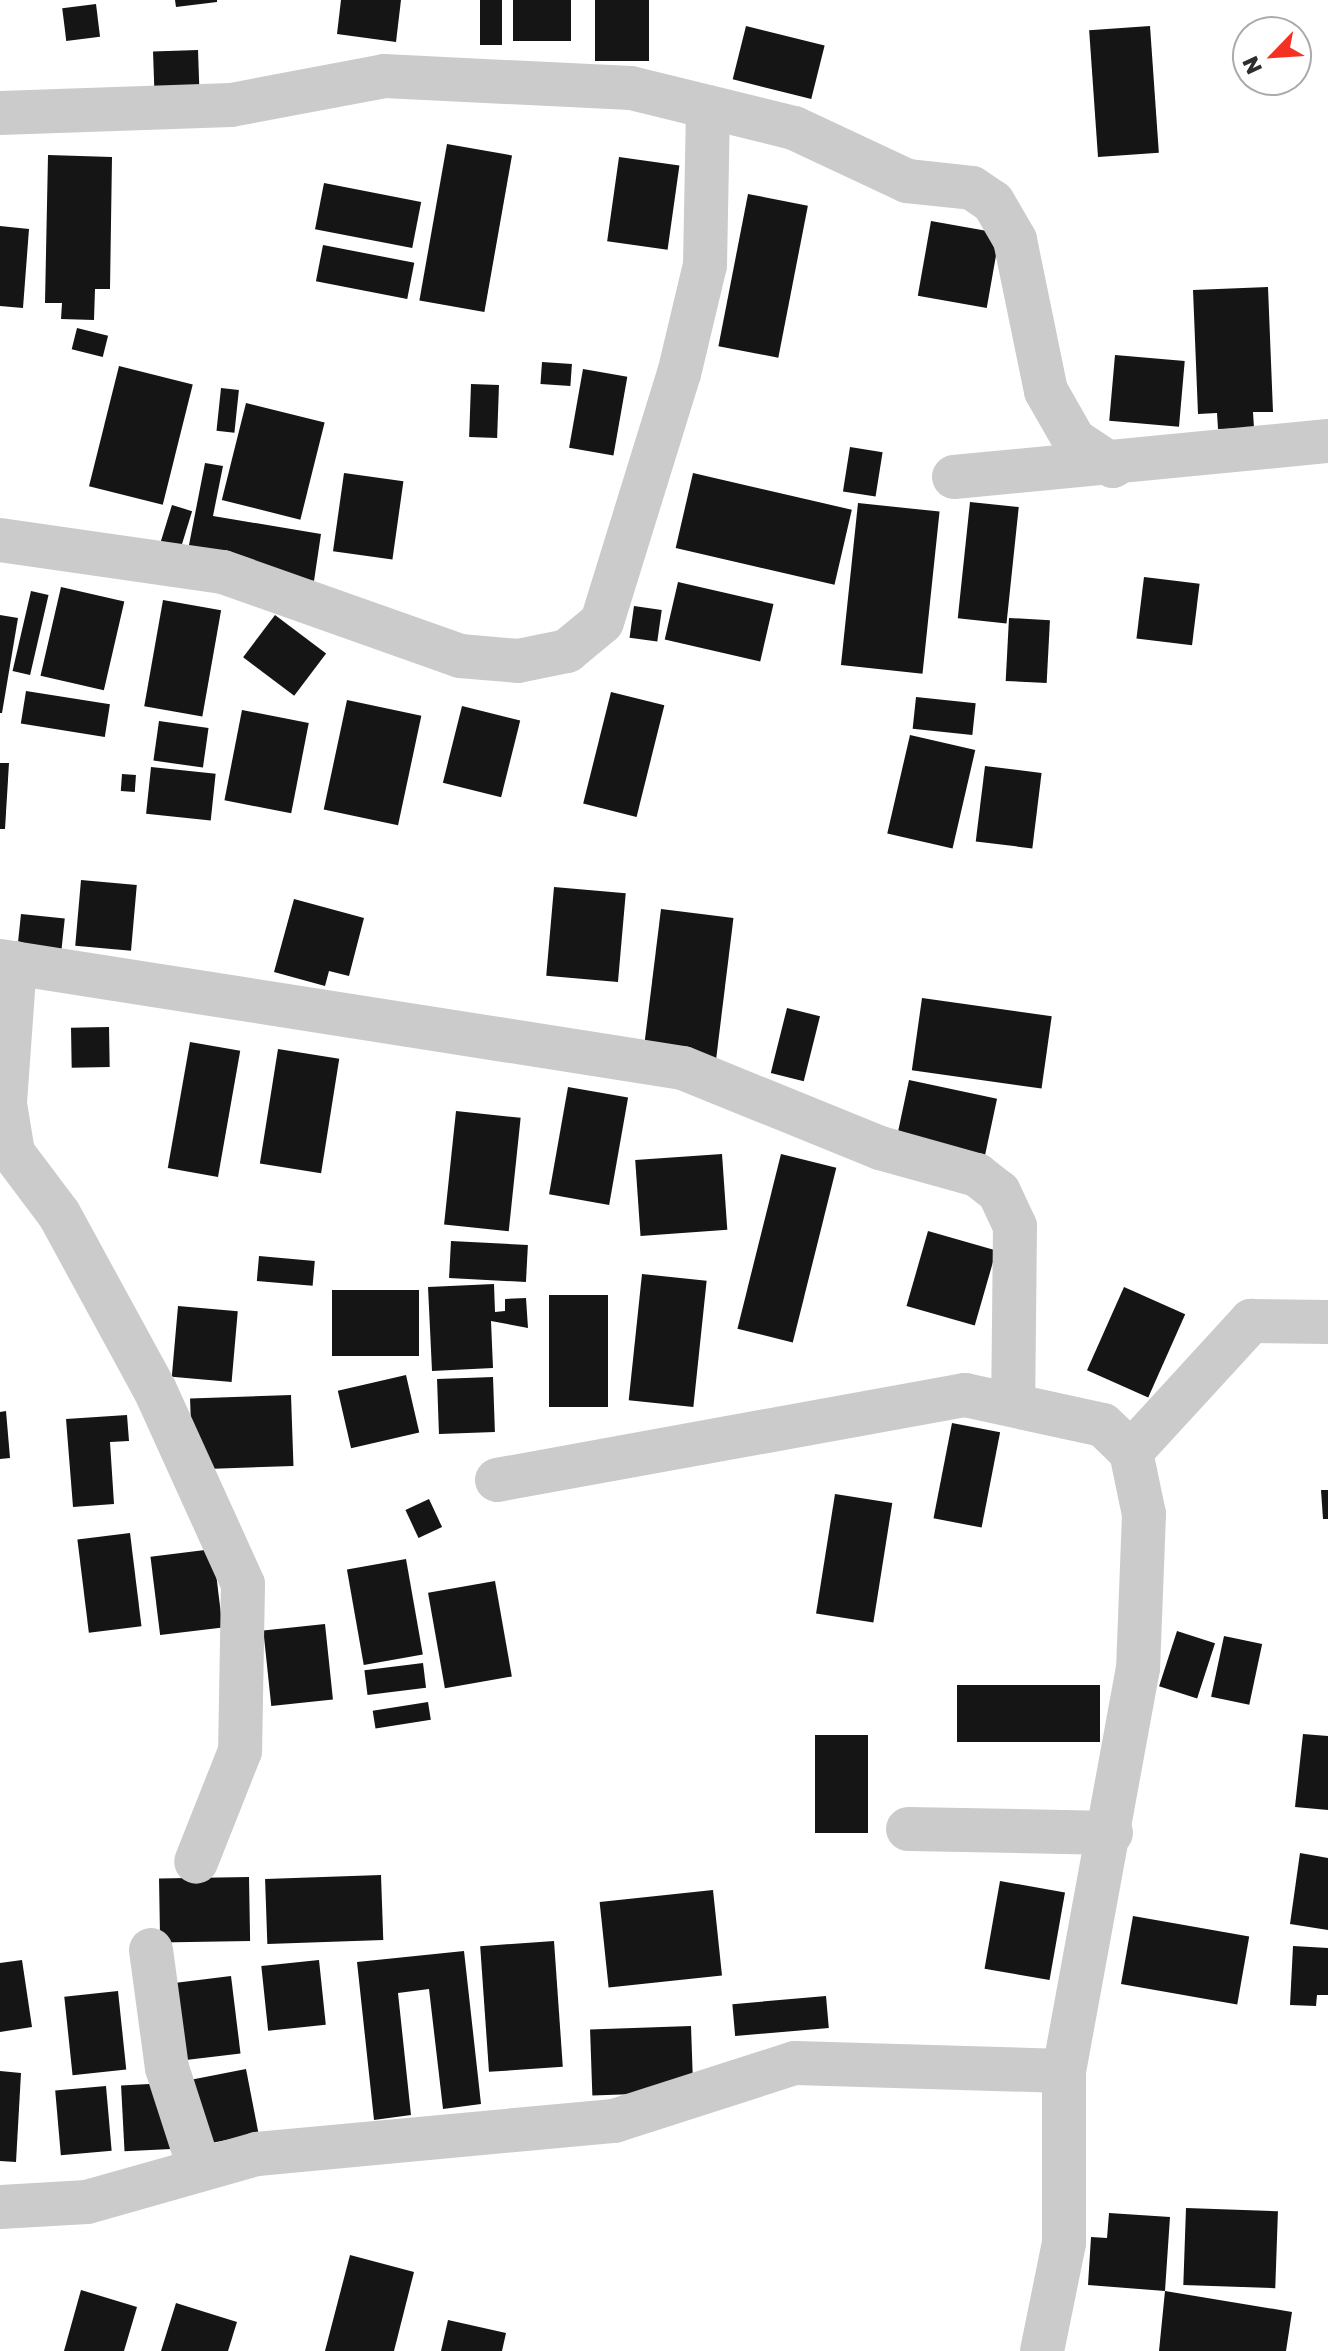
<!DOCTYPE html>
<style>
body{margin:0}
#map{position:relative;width:1328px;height:2351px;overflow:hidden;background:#fff;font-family:"Golos Text",sans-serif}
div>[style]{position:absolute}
.building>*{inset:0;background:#151515;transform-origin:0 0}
.minor>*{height:44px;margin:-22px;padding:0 22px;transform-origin:22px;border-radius:22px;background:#cbcbcb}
span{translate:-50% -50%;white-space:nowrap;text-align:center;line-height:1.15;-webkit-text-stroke:8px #fff;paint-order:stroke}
.north{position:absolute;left:1232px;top:16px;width:80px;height:80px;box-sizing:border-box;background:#fff;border:2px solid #ababab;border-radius:50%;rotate:245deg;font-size:22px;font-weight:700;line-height:32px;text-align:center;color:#2e2e2e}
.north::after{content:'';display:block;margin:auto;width:28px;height:36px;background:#f33223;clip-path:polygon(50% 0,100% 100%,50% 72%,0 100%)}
</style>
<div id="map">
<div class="building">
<div style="clip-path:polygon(175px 0,217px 0,217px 2px,176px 7px)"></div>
<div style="clip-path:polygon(341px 0,401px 0,396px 42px,337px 34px)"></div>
<div style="left:480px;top:0;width:22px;height:45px"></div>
<div style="left:513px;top:0;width:58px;height:41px"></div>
<div style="left:595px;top:0;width:54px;height:61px"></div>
<div style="left:96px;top:4px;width:33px;height:34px;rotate:83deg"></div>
<div style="left:746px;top:26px;width:81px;height:55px;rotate:14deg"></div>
<div style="left:1150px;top:26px;width:127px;height:61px;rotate:86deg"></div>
<div style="left:198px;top:50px;width:38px;height:45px;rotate:88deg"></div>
<div style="left:447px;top:144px;width:66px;height:159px;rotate:10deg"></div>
<div style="clip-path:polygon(48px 155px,112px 157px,110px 289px,95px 289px,94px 320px,61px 319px,62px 303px,45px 303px)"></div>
<div style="left:619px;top:157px;width:61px;height:85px;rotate:8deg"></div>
<div style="left:324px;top:183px;width:99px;height:47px;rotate:11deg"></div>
<div style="left:748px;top:194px;width:61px;height:155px;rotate:11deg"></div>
<div style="left:931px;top:221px;width:70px;height:76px;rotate:10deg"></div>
<div style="clip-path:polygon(0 226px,29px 229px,23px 308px,0 306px)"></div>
<div style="left:323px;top:245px;width:93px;height:37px;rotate:11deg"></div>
<div style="clip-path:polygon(1268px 287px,1273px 412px,1253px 412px,1254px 428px,1218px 429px,1217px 413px,1198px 414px,1193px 290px)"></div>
<div style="left:77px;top:328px;width:32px;height:22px;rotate:14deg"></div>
<div style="left:1115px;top:355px;width:70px;height:66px;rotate:5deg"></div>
<div style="left:542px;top:362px;width:30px;height:22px;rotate:4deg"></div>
<div style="left:119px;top:366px;width:76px;height:124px;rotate:14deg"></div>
<div style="left:583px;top:369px;width:45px;height:80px;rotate:10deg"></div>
<div style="left:471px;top:384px;width:28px;height:53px;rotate:2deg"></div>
<div style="left:221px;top:388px;width:18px;height:43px;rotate:6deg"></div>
<div style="left:246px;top:403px;width:81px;height:100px;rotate:14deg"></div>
<div style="left:850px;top:447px;width:33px;height:45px;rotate:9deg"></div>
<div style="clip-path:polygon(205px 463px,223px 466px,213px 516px,321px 534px,314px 581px,188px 550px)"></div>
<div style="left:344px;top:473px;width:60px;height:79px;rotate:8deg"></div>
<div style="left:693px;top:473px;width:163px;height:77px;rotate:13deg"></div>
<div style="left:970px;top:502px;width:49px;height:117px;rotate:6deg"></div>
<div style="left:858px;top:503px;width:82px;height:163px;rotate:6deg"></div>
<div style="left:172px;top:505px;width:21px;height:38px;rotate:17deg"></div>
<div style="left:1144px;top:577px;width:56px;height:62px;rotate:7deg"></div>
<div style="left:678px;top:582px;width:98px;height:59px;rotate:13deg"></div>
<div style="left:61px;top:587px;width:65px;height:91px;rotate:13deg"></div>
<div style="left:31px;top:591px;width:18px;height:82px;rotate:13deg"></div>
<div style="left:163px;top:600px;width:59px;height:108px;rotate:10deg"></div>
<div style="left:634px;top:606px;width:28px;height:32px;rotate:8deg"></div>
<div style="clip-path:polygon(0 615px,18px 618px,2px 713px,0 713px)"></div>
<div style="left:275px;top:615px;width:64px;height:53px;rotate:37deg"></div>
<div style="left:1009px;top:618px;width:41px;height:63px;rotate:3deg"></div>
<div style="left:26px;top:691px;width:85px;height:33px;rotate:9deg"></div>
<div style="left:611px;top:692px;width:55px;height:115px;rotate:14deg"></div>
<div style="left:916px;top:697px;width:60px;height:32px;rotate:6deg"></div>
<div style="left:347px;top:700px;width:76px;height:112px;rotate:12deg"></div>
<div style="left:462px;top:706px;width:60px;height:79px;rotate:14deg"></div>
<div style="left:242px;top:710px;width:68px;height:92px;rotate:11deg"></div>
<div style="left:159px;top:721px;width:50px;height:40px;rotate:8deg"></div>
<div style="left:910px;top:735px;width:67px;height:101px;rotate:13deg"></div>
<div style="clip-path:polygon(0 763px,9px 763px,5px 829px,0 829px)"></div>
<div style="left:985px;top:766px;width:57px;height:76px;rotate:7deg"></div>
<div style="left:151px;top:767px;width:65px;height:47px;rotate:6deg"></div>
<div style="left:122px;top:774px;width:14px;height:17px;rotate:4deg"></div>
<div style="left:81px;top:880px;width:56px;height:66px;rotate:5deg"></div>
<div style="left:554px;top:887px;width:72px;height:89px;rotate:5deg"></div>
<div style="clip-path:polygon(294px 899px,364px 918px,349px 976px,329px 971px,325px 986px,274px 972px)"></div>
<div style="left:661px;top:909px;width:73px;height:153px;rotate:7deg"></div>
<div style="left:21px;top:914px;width:44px;height:32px;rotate:6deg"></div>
<div style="left:922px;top:998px;width:131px;height:73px;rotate:8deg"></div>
<div style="left:787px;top:1008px;width:34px;height:67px;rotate:14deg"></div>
<div style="left:109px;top:1027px;width:40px;height:38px;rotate:89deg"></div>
<div style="left:190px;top:1042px;width:51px;height:128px;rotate:10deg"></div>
<div style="left:278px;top:1049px;width:62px;height:116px;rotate:9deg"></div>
<div style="left:909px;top:1080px;width:90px;height:71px;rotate:12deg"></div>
<div style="left:568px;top:1087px;width:61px;height:109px;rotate:10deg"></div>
<div style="left:456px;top:1111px;width:65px;height:114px;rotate:6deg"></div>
<div style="left:722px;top:1154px;width:76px;height:87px;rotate:86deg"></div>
<div style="left:781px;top:1154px;width:57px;height:180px;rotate:14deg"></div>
<div style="left:928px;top:1231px;width:71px;height:78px;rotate:16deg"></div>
<div style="left:451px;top:1241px;width:77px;height:37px;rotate:3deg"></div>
<div style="left:259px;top:1256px;width:56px;height:25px;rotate:5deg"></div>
<div style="left:642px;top:1274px;width:65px;height:127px;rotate:6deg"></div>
<div style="clip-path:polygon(494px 1284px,495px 1312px,505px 1311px,505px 1299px,526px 1298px,528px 1328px,491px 1321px,493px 1368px,432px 1371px,428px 1287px)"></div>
<div style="left:1124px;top:1287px;width:67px;height:91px;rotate:24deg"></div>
<div style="left:332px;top:1290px;width:87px;height:66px"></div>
<div style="left:549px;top:1295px;width:59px;height:112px"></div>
<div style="left:178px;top:1306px;width:60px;height:71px;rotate:5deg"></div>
<div style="left:406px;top:1375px;width:59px;height:70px;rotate:77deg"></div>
<div style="left:493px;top:1377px;width:55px;height:56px;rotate:88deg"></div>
<div style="left:291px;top:1395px;width:71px;height:101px;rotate:88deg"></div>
<div style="clip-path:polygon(6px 1411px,10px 1458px,0 1459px,0 1412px)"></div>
<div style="clip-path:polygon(127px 1415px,129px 1441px,110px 1442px,114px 1504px,73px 1507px,66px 1419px)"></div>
<div style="left:952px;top:1423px;width:49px;height:97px;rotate:11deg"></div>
<div style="clip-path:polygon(1321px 1490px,1328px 1490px,1328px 1519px,1323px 1519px)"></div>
<div style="left:835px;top:1494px;width:58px;height:121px;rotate:9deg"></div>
<div style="left:429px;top:1499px;width:31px;height:26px;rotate:65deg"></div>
<div style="left:130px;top:1533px;width:94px;height:53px;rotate:83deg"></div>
<div style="left:213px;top:1549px;width:79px;height:63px;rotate:83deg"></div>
<div style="left:406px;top:1559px;width:97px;height:60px;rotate:80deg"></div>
<div style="left:495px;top:1581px;width:97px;height:68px;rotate:80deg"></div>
<div style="left:325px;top:1624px;width:76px;height:62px;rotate:84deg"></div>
<div style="left:1177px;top:1631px;width:40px;height:58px;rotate:18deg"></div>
<div style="left:1224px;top:1636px;width:39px;height:62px;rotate:12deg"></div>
<div style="left:423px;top:1663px;width:25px;height:59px;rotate:83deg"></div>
<div style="left:957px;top:1685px;width:143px;height:57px"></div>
<div style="left:428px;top:1702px;width:18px;height:56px;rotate:81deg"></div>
<div style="clip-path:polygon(1303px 1734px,1328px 1736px,1328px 1810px,1295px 1807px)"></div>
<div style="left:815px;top:1735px;width:53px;height:98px"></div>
<div style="clip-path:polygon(1300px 1853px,1328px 1858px,1328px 1930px,1290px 1924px)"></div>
<div style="left:381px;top:1875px;width:65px;height:116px;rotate:88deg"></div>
<div style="left:249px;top:1877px;width:64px;height:90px;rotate:89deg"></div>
<div style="left:1000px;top:1881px;width:66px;height:89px;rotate:10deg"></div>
<div style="left:713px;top:1890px;width:86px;height:114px;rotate:84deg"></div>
<div style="left:1133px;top:1916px;width:118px;height:69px;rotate:10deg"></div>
<div style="left:554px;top:1941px;width:126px;height:74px;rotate:86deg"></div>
<div style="clip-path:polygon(1293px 1946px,1328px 1948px,1328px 1995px,1317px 1995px,1316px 2006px,1290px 2005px)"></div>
<div style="clip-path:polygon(464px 1951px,481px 2104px,443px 2109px,429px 1989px,398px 1993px,411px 2115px,374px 2120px,357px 1962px)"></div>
<div style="clip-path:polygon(22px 1960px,32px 2027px,0 2032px,0 1963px)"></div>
<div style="left:319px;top:1960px;width:65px;height:58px;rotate:84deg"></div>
<div style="left:231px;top:1976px;width:78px;height:55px;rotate:83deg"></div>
<div style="left:118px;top:1991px;width:79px;height:54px;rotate:84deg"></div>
<div style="left:826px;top:1996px;width:32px;height:94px;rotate:85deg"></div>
<div style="left:691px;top:2026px;width:66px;height:101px;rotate:88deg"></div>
<div style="left:246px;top:2069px;width:66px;height:65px;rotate:79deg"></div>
<div style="clip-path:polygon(0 2071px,21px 2073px,16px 2162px,0 2161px)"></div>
<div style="left:168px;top:2083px;width:66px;height:47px;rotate:87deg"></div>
<div style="left:106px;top:2086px;width:65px;height:51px;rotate:85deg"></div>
<div style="left:1186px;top:2208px;width:92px;height:77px;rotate:2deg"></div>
<div style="clip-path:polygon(1109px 2213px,1170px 2217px,1165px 2291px,1292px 2312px,1286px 2351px,1159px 2351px,1165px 2291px,1088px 2285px,1091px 2237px,1107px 2238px)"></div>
<div style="clip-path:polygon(350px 2255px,414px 2272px,394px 2351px,325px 2351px)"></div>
<div style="clip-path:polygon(81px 2290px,137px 2307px,124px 2351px,64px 2351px)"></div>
<div style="clip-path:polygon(176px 2303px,237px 2322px,228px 2351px,161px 2351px)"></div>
<div style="clip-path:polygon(448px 2320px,506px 2333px,502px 2351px,441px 2351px)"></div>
</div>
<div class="minor">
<div style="left:0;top:113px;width:231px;rotate:-2deg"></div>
<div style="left:231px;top:105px;width:156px;rotate:-10.7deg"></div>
<div style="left:384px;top:76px;width:247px;rotate:2.8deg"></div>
<div style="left:631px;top:88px;width:168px;rotate:13.8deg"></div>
<div style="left:794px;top:128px;width:125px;rotate:25.1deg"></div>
<div style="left:907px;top:181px;width:65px;rotate:6.1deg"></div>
<div style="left:972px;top:188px;width:25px;rotate:34deg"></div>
<div style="left:993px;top:202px;width:44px;rotate:59.9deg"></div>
<div style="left:1015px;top:240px;width:154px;rotate:78.4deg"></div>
<div style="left:1046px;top:391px;width:56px;rotate:60.3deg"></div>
<div style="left:1074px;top:440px;width:47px;rotate:33.7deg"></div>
<div style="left:954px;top:477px;width:376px;rotate:-5.5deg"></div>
<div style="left:0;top:540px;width:225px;rotate:8.2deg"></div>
<div style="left:223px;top:572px;width:251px;rotate:19.5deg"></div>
<div style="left:460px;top:656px;width:58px;rotate:4.9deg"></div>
<div style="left:518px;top:661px;width:50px;rotate:-11.5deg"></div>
<div style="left:567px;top:651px;width:45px;rotate:-39.6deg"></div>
<div style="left:602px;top:622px;width:260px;rotate:-72.8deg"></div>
<div style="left:679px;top:374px;width:112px;rotate:-76.6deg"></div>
<div style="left:705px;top:265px;width:158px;rotate:-88.9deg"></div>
<div style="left:0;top:961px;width:691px;rotate:8.9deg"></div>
<div style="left:683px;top:1068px;width:213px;rotate:22.1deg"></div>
<div style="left:880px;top:1148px;width:101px;rotate:15.6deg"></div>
<div style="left:977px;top:1175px;width:28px;rotate:38deg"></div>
<div style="left:999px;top:1192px;width:38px;rotate:65deg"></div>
<div style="left:1015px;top:1226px;width:178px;rotate:90.6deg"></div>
<div style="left:15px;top:963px;width:141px;rotate:94.1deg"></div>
<div style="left:5px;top:1104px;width:50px;rotate:80.7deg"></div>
<div style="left:13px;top:1153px;width:76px;rotate:53deg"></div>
<div style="left:59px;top:1214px;width:200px;rotate:61.4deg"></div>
<div style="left:155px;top:1390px;width:213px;rotate:65.6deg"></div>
<div style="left:243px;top:1584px;width:167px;rotate:91deg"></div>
<div style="left:240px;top:1751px;width:119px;rotate:111.6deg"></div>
<div style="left:1131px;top:1452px;width:178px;rotate:-47.5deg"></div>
<div style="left:1251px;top:1321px;width:77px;rotate:0.7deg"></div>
<div style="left:497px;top:1480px;width:476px;rotate:-10.3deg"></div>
<div style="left:965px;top:1395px;width:141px;rotate:12.3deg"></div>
<div style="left:1103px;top:1425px;width:39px;rotate:44deg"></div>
<div style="left:1131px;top:1452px;width:63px;rotate:78.2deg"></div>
<div style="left:1144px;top:1514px;width:154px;rotate:92.2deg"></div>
<div style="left:1138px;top:1668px;width:410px;rotate:100.4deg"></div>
<div style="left:1064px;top:2071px;width:172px;rotate:90deg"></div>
<div style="left:1064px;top:2243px;width:110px;rotate:101.5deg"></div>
<div style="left:908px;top:1829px;width:203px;rotate:1.1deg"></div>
<div style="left:151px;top:1950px;width:119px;rotate:82.3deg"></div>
<div style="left:167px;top:2068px;width:107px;rotate:72.1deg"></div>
<div style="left:0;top:2207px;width:87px;rotate:-3.3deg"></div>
<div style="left:87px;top:2202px;width:177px;rotate:-15.8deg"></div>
<div style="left:257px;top:2154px;width:359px;rotate:-5.3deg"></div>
<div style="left:614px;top:2121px;width:190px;rotate:-17.8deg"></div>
<div style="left:795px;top:2063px;width:269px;rotate:1.7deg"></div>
</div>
<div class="north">N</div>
</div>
